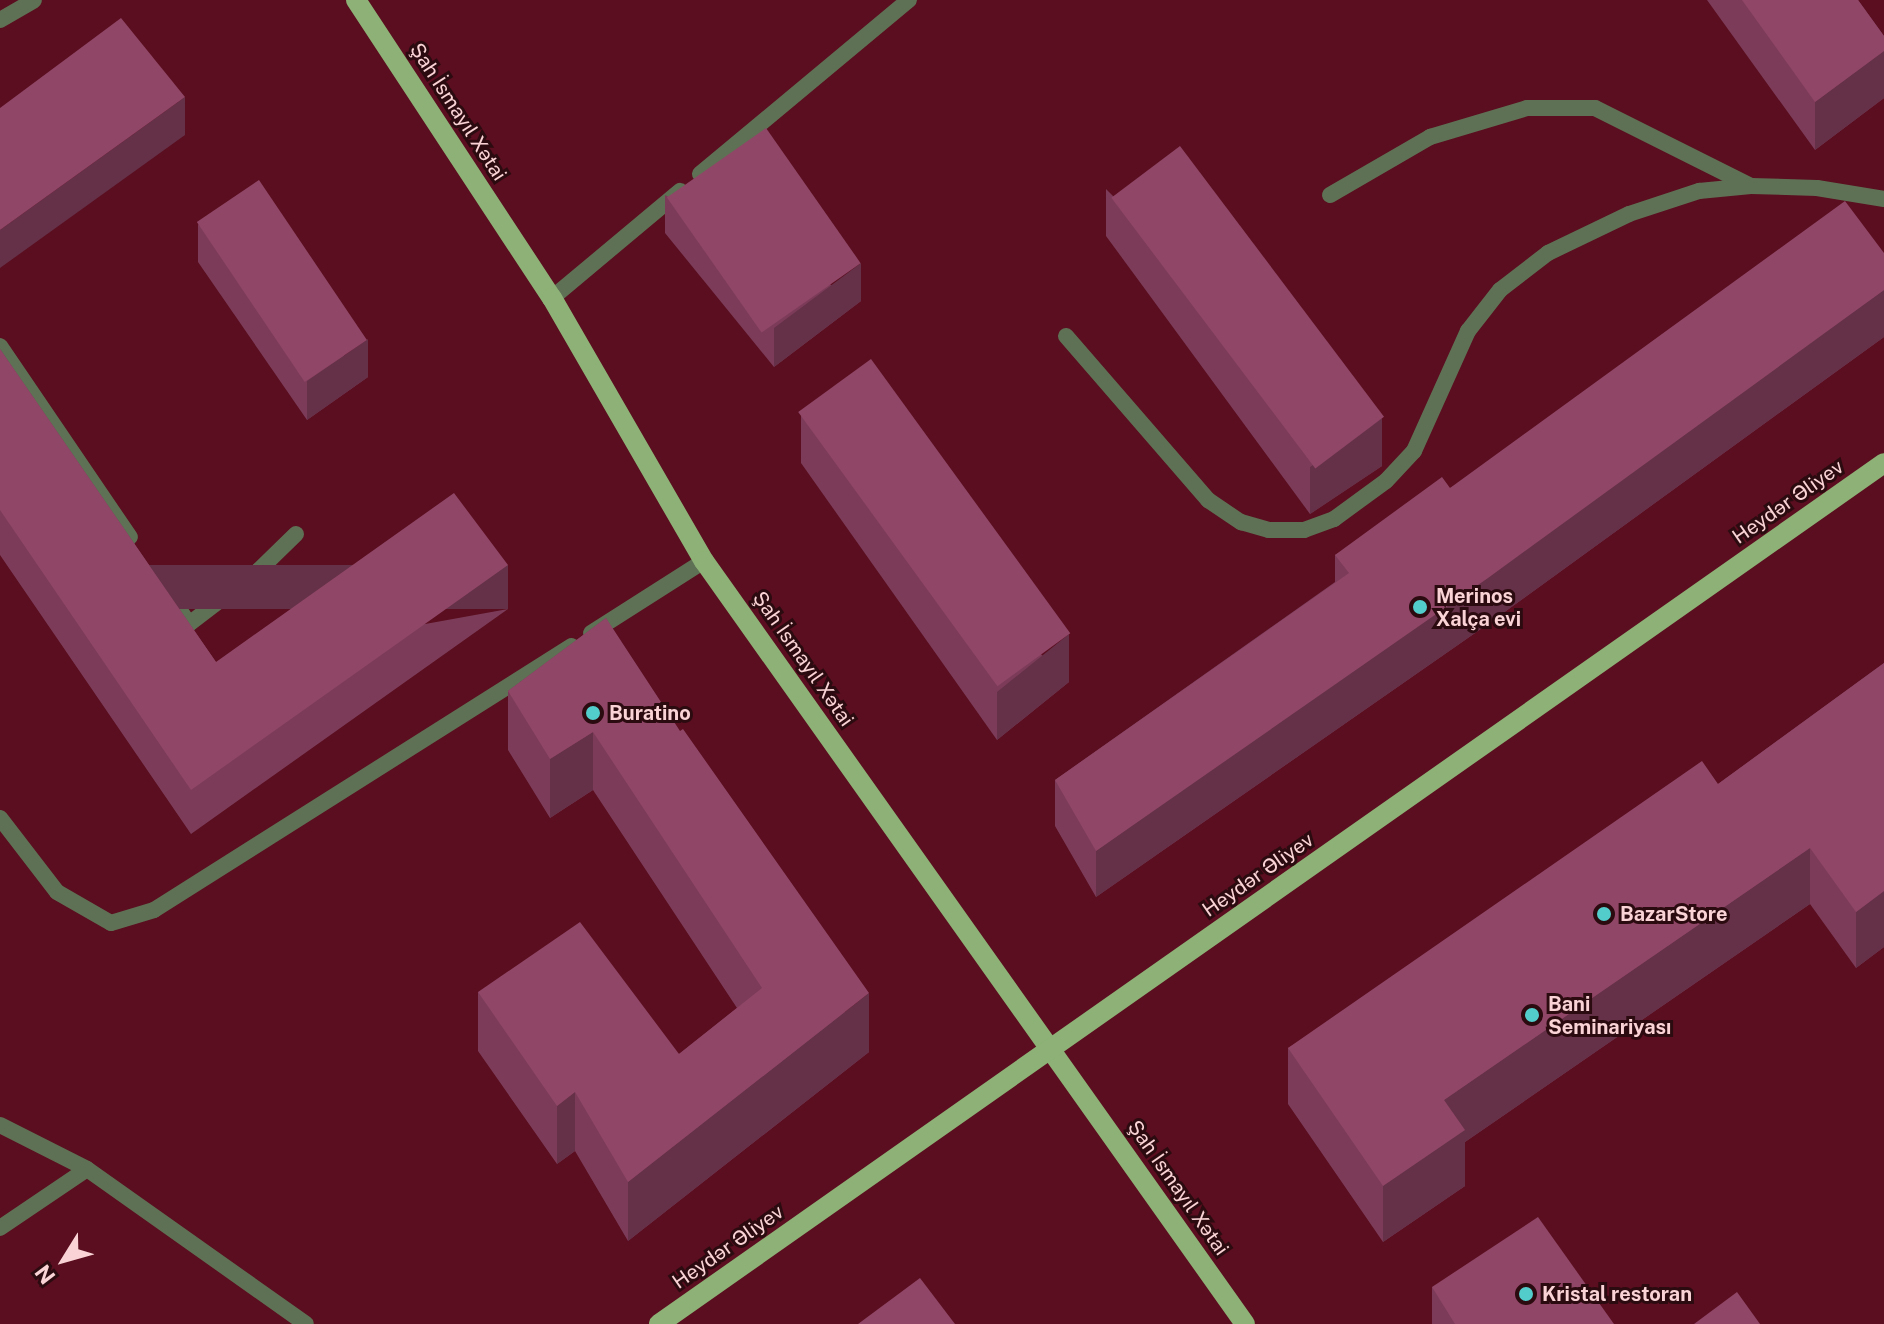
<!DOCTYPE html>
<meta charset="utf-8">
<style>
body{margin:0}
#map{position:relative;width:1884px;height:1324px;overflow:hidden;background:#5a0e1f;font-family:"Public Sans",sans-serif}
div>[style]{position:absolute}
.lane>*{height:16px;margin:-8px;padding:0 8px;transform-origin:8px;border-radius:8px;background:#5f7155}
.street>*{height:16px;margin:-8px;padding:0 8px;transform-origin:8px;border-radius:8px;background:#5f7155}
.primary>*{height:20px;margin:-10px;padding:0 10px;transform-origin:10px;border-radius:10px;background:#8db176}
.wall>*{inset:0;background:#7c3c59}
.shaded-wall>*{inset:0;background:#653148;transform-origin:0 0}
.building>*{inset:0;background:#904667;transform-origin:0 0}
.dots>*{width:22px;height:22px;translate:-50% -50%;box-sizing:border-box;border:4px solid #2c0b10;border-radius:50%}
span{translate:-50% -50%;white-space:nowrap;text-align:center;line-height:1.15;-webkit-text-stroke:6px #2c0b10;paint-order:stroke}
.street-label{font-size:20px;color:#f9d3d5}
.poi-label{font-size:20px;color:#f9d3d5;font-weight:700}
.left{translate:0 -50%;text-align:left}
.north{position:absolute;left:24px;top:1220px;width:80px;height:80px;-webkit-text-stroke:6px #2c0b10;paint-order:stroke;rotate:233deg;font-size:22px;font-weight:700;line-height:32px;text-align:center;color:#f9d3d5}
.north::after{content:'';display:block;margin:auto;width:28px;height:36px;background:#f9d3d5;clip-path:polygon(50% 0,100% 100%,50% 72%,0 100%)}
</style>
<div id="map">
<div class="lane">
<div style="left:0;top:20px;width:39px;rotate:-30deg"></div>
<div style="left:1330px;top:195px;width:116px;rotate:-30.1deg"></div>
<div style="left:1430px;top:137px;width:101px;rotate:-16.6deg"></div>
<div style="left:1527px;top:108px;width:68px"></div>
<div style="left:1595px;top:108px;width:172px;rotate:26.6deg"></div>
<div style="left:1066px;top:336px;width:217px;rotate:49.1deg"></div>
<div style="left:1208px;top:500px;width:40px;rotate:34deg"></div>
<div style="left:1241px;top:522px;width:29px;rotate:16deg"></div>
<div style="left:1269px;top:530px;width:35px"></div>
<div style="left:1304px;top:530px;width:32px;rotate:-20deg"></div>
<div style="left:1334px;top:519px;width:64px;rotate:-36.2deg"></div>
<div style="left:1386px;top:481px;width:41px;rotate:-47deg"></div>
<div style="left:1414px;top:451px;width:132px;rotate:-65.8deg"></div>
<div style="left:1468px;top:331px;width:52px;rotate:-52deg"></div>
<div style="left:1500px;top:290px;width:61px;rotate:-37.6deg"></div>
<div style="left:1548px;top:253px;width:90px;rotate:-25.7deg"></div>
<div style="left:1629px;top:214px;width:74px;rotate:-18.2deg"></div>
<div style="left:1699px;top:191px;width:52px;rotate:-5.5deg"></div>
<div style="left:1751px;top:186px;width:66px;rotate:1.7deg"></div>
<div style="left:1817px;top:188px;width:68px;rotate:9.3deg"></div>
<div style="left:0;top:346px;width:231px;rotate:55.8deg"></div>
<div style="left:179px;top:609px;width:18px;rotate:56deg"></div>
<div style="left:189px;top:624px;width:87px;rotate:-37.5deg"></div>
<div style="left:258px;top:571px;width:53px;rotate:-44.2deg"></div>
<div style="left:591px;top:633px;width:134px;rotate:-32.5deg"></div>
<div style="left:0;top:818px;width:93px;rotate:52.4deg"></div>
<div style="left:57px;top:892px;width:62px;rotate:29.9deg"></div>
<div style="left:111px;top:923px;width:45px;rotate:-16.8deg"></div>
<div style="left:154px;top:910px;width:494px;rotate:-32.3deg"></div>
<div style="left:0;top:1125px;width:97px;rotate:26.8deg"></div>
<div style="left:87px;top:1169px;width:268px;rotate:35.3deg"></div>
<div style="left:0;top:1228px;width:105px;rotate:-34.1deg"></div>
</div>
<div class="street">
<div style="left:700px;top:174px;width:272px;rotate:-39.8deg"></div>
<div style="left:552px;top:298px;width:167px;rotate:-39.9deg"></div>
</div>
<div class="primary">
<div style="left:356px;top:0;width:357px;rotate:56.7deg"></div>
<div style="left:552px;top:298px;width:304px;rotate:60deg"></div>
<div style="left:704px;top:561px;width:935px;rotate:54.66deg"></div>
<div style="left:659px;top:1324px;width:1497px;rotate:-35.1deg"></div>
</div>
<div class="wall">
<div style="clip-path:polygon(1707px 0,1858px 0,1884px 36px,1884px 98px,1815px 150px)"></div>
<div style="clip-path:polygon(1106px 189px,1382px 466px,1310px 514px,1106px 236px)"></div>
<div style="clip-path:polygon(665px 195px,861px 301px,774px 367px,665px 233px)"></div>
<div style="clip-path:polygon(198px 224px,368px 377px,307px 420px,198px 262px)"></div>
<div style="clip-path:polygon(1884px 253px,1884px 337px,1488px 624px,1096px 897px,1055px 826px,1055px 780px,1335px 582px,1335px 555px,1450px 488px)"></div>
<div style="clip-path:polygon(0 349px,216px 662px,508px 609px,191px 834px,0 555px)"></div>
<div style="clip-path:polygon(801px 415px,1069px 682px,997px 740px,801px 463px)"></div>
<div style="clip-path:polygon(606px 618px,869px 1052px,628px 1241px,575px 1151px,557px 1164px,478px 1051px,478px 992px,679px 1054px,737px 1008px,593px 790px,550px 818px,508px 750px,508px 691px)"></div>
<div style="clip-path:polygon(1884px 663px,1884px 947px,1856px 968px,1810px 904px,1465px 1142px,1465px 1186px,1383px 1242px,1288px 1104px,1288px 1048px,1718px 784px)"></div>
<div style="clip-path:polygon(1432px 1287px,1614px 1324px,1432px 1324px)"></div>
</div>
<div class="shaded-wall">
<div style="clip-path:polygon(1884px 51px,1884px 98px,1815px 150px,1815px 102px)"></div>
<div style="clip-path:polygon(185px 97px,185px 135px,0 268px,0 230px)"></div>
<div style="clip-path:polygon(861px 263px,861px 301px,774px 367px,774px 328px)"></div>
<div style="clip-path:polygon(1884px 290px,1884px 337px,1488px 624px,1096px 897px,1096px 851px)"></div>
<div style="clip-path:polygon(368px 339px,368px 377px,307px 420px,307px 381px)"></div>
<div style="clip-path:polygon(1382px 418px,1382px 466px,1310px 514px,1310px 467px)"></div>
<div style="left:508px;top:565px;width:44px;height:389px;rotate:90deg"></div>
<div style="clip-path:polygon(1069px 634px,1069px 682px,997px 740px,997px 692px)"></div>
<div style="clip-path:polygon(593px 732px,593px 790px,550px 818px,550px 759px)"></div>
<div style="clip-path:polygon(1810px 848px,1810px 904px,1465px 1142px,1465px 1186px,1383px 1242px,1383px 1186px,1444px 1100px)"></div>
<div style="clip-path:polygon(1884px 891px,1884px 947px,1856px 968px,1856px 912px)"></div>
<div style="clip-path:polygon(869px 993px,869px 1052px,628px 1241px,628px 1182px)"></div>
<div style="clip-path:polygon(575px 1092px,575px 1151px,557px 1164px,557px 1106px)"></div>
</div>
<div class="building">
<div style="clip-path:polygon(1742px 0,1858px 0,1884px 36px,1884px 51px,1815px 102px)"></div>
<div style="clip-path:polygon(121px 18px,185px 97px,0 230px,0 108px)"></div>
<div style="left:766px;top:128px;width:165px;height:121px;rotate:55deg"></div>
<div style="left:1180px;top:146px;width:339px;height:86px;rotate:53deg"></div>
<div style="left:259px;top:180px;width:193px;height:75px;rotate:56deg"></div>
<div style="clip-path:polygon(1845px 201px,1884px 253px,1884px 290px,1488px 578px,1096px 851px,1055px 780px,1349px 573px,1335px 555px,1442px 477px,1450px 488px)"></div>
<div style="clip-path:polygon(0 349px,216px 662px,454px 493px,508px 565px,191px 790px,0 510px)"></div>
<div style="left:871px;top:359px;width:339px;height:90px;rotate:54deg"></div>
<div style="clip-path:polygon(606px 618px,680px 731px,683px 729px,869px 993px,628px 1182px,575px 1092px,557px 1106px,478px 992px,580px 922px,679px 1054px,762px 988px,593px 732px,550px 759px,508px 691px)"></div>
<div style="clip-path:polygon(1884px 663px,1884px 891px,1856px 912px,1810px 848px,1444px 1100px,1465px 1130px,1383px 1186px,1288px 1048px,1702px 761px,1718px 784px)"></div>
<div style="clip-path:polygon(1538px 1217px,1614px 1324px,1455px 1324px,1432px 1287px)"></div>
<div style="clip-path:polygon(920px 1278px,955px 1324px,858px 1324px)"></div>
<div style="clip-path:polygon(1737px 1292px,1760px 1324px,1694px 1324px)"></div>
</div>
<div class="dots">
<div style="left:1420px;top:607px;background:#53cdcb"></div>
<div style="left:593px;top:713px;background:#53cdcb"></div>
<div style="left:1604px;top:914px;background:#53cdcb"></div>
<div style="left:1532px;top:1015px;background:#53cdcb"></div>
<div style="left:1526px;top:1294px;background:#53cdcb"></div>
</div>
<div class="street-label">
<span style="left:458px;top:112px;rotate:57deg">Şah İsmayıl Xətai</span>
<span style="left:1788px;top:502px;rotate:-35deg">Heydər Əliyev</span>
<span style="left:803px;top:659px;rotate:55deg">Şah İsmayıl Xətai</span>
<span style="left:1258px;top:875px;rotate:-35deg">Heydər Əliyev</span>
<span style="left:1178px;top:1188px;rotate:55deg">Şah İsmayıl Xətai</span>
<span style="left:728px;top:1247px;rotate:-35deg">Heydər Əliyev</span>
</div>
<div class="poi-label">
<span class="left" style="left:1436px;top:608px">Merinos<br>Xalça evi</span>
<span class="left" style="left:609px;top:713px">Buratino</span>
<span class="left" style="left:1620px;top:914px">BazarStore</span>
<span class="left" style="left:1548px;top:1016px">Bani<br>Seminariyası</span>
<span class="left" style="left:1542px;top:1294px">Kristal restoran</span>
</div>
<div class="north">N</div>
</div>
